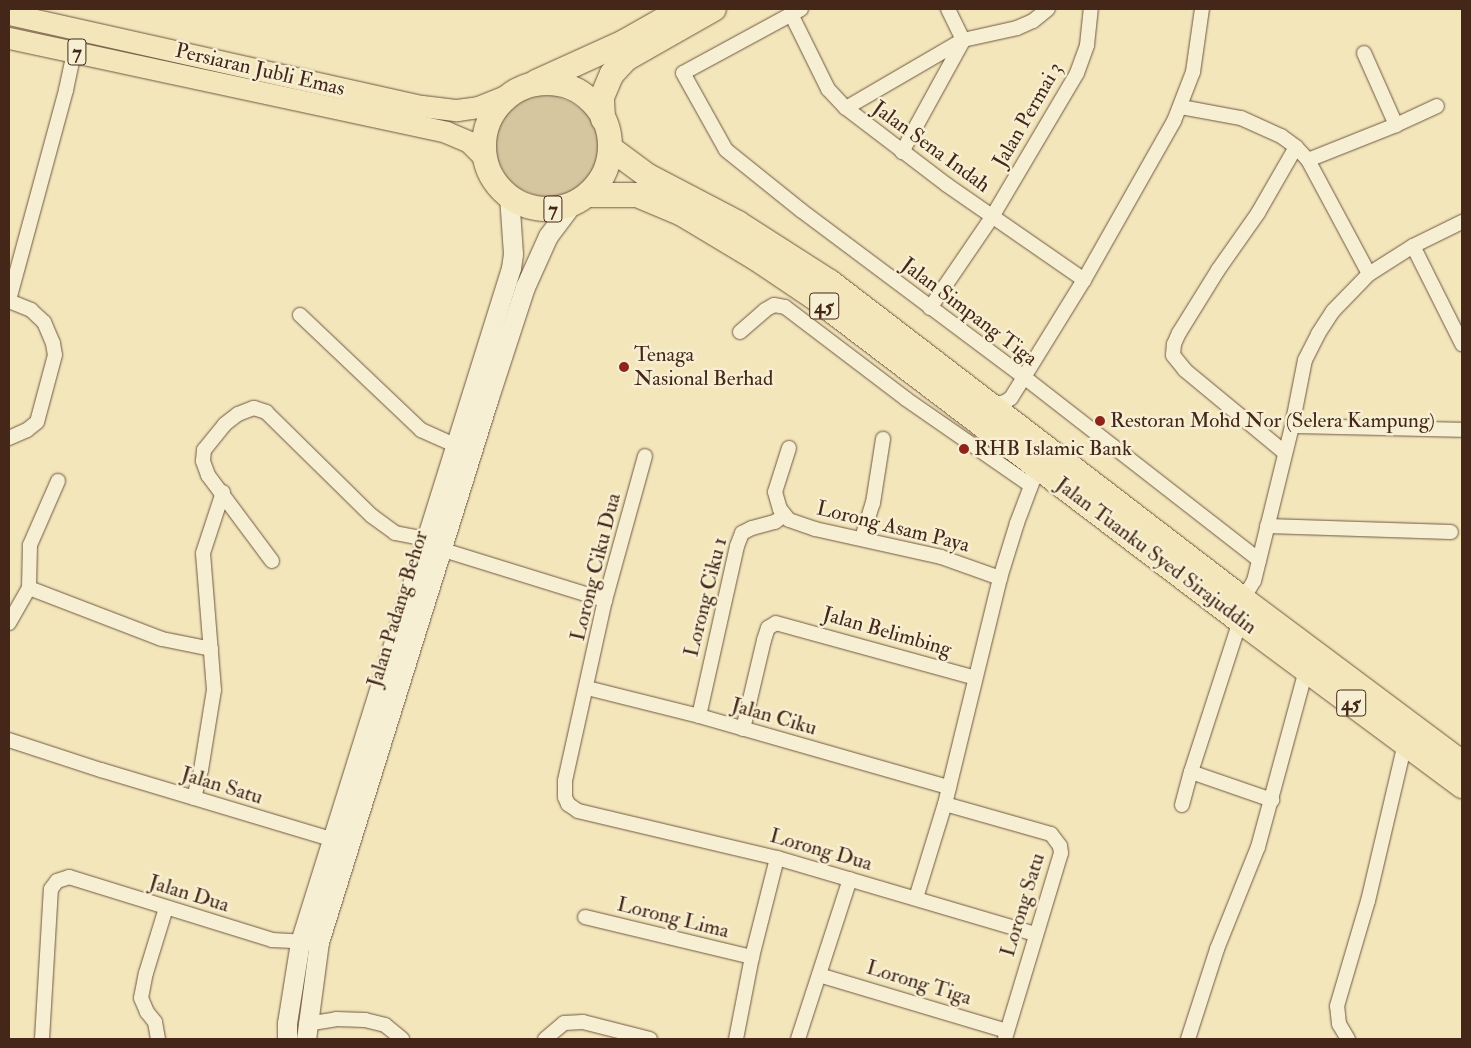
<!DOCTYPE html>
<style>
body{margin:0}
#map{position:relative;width:1471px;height:1048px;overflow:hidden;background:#f3e6bb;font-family:"IM FELL Double Pica",serif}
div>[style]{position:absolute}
.green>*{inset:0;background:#d5c69f}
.roads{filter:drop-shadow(0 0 1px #705742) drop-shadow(0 0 1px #705742)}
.street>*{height:14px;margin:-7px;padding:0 7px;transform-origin:7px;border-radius:7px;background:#f7efd3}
.secondary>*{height:19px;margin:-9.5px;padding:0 9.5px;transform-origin:9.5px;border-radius:9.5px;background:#f7efd3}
.primary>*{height:21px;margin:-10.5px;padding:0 10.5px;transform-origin:10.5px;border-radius:10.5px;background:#f3e6bb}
.highway>*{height:24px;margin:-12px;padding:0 12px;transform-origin:12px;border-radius:12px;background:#f3e6bb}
.highway>.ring{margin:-12px;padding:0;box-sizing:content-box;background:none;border:24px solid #f3e6bb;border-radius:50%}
.dots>*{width:14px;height:14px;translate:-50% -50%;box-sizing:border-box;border:2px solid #f7efd3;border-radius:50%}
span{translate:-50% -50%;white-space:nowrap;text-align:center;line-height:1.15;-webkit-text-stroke:5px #f7efd3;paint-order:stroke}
.shield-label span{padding:1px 4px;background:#f7efd3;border:1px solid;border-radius:4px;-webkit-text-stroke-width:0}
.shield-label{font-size:20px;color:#442719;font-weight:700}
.street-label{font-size:21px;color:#442719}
.poi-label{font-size:21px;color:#442719}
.left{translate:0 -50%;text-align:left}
.frame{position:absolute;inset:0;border:10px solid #442719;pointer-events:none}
</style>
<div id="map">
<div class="green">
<div style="clip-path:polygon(538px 96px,556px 96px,572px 103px,585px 112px,597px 126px,602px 141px,603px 157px,598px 172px,586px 186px,569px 195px,552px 198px,535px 195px,518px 188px,506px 176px,498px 161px,495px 144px,499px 127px,508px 112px,522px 101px)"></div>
</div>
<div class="roads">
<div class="street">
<div style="left:801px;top:9px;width:134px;rotate:151.5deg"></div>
<div style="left:683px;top:73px;width:88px;rotate:60.8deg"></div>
<div style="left:726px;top:150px;width:97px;rotate:38.8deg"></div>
<div style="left:802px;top:211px;width:277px;rotate:36.8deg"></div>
<div style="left:1024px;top:377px;width:298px;rotate:37.9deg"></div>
<div style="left:948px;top:9px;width:34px;rotate:64deg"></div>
<div style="left:791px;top:14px;width:84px;rotate:63.7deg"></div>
<div style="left:828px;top:89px;width:26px;rotate:47deg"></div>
<div style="left:846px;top:108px;width:127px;rotate:37.3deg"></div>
<div style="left:947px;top:185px;width:167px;rotate:34.7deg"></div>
<div style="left:1364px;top:53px;width:79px;rotate:66deg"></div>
<div style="left:1181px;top:107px;width:61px;rotate:10.4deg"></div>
<div style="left:1241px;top:118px;width:44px;rotate:24.2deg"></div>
<div style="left:1281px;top:136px;width:19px;rotate:36deg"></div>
<div style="left:1296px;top:147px;width:18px;rotate:47deg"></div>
<div style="left:1308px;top:160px;width:129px;rotate:61.8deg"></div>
<div style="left:846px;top:108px;width:135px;rotate:-30.2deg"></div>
<div style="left:963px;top:40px;width:55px;rotate:-12.5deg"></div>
<div style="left:1017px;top:28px;width:17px;rotate:-24deg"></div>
<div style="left:1033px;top:21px;width:19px;rotate:-39deg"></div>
<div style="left:902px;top:152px;width:127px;rotate:-61.2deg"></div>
<div style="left:1308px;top:160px;width:95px;rotate:-21.7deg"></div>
<div style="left:1396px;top:125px;width:45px;rotate:-24.9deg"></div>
<div style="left:1413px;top:246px;width:110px;rotate:63.4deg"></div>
<div style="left:9px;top:300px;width:218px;rotate:-74.8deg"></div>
<div style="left:66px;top:90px;width:40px;rotate:-78deg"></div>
<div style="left:9px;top:301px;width:24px;rotate:22deg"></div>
<div style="left:31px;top:310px;width:18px;rotate:43deg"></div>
<div style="left:44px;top:322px;width:23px;rotate:67deg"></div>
<div style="left:53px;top:343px;width:12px;rotate:81deg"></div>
<div style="left:55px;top:355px;width:69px;rotate:105deg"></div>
<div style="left:37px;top:422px;width:13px;rotate:141deg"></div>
<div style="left:27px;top:430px;width:20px;rotate:156deg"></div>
<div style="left:930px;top:308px;width:110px;rotate:-55.7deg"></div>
<div style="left:992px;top:217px;width:167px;rotate:-59.4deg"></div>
<div style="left:1077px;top:73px;width:30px;rotate:-70deg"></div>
<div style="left:1087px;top:45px;width:36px;rotate:-84deg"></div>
<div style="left:300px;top:315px;width:167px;rotate:43.5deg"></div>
<div style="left:421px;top:430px;width:37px;rotate:24deg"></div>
<div style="left:740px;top:332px;width:33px;rotate:-41deg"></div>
<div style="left:765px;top:310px;width:10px;rotate:-29deg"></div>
<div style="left:774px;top:305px;width:11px;rotate:10deg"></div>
<div style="left:785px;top:307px;width:152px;rotate:37.2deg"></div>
<div style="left:906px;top:399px;width:151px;rotate:34.7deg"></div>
<div style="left:991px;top:405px;width:14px;rotate:-12deg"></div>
<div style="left:1005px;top:402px;width:7px;rotate:-34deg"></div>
<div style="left:1011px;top:398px;width:25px;rotate:-58deg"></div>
<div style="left:1024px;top:377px;width:114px;rotate:-58.3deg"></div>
<div style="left:1084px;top:280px;width:183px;rotate:-60.5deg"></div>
<div style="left:1174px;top:121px;width:53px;rotate:-68.8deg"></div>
<div style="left:1193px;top:72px;width:64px;rotate:-81.9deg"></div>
<div style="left:1292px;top:426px;width:170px;rotate:1.3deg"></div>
<div style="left:789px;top:448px;width:46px;rotate:107.7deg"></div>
<div style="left:775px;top:492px;width:18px;rotate:74deg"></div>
<div style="left:780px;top:509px;width:14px;rotate:51deg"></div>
<div style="left:789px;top:520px;width:28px;rotate:19deg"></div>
<div style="left:815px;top:529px;width:129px;rotate:12.5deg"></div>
<div style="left:941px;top:557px;width:63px;rotate:19.6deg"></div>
<div style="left:1284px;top:452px;width:129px;rotate:-140.4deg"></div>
<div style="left:1185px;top:370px;width:19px;rotate:-129deg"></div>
<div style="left:1173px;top:355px;width:11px;rotate:-85deg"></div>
<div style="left:1174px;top:344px;width:12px;rotate:-66deg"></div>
<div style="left:1179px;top:333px;width:74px;rotate:-58.2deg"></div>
<div style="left:1218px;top:270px;width:70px;rotate:-54.9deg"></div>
<div style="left:1258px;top:213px;width:76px;rotate:-60.1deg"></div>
<div style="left:645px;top:456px;width:149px;rotate:105.5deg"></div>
<div style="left:605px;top:600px;width:185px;rotate:102.5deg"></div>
<div style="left:565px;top:781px;width:16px;rotate:90deg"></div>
<div style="left:565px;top:797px;width:8px;rotate:67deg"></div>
<div style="left:568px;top:804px;width:12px;rotate:35deg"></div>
<div style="left:578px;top:811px;width:204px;rotate:13.3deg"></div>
<div style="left:777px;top:858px;width:270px;rotate:16.4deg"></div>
<div style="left:1267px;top:526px;width:184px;rotate:1.9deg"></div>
<div style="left:862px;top:538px;width:37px;rotate:-73deg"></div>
<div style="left:873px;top:503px;width:65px;rotate:-81.1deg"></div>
<div style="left:440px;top:549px;width:173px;rotate:17.2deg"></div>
<div style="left:272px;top:561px;width:107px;rotate:-126.7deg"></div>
<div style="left:208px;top:475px;width:15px;rotate:-110deg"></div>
<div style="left:203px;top:461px;width:11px;rotate:-85deg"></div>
<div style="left:204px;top:450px;width:33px;rotate:-51deg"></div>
<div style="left:225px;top:424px;width:16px;rotate:-38deg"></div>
<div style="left:238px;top:414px;width:17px;rotate:-21deg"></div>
<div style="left:254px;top:408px;width:13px;rotate:18deg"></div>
<div style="left:266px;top:412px;width:148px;rotate:44.5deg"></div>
<div style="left:372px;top:516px;width:29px;rotate:36deg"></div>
<div style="left:395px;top:533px;width:31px;rotate:11deg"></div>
<div style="left:29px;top:588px;width:142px;rotate:21deg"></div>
<div style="left:162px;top:639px;width:50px;rotate:11.5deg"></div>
<div style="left:1243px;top:599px;width:21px;rotate:-59deg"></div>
<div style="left:1254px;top:581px;width:160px;rotate:-76.2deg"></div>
<div style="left:1292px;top:426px;width:67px;rotate:-78.9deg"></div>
<div style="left:1305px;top:360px;width:29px;rotate:-63deg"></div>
<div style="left:1318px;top:334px;width:27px;rotate:-57deg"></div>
<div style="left:1333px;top:311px;width:52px;rotate:-45.8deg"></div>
<div style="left:1369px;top:274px;width:52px;rotate:-32.5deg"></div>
<div style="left:1413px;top:246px;width:55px;rotate:-26.1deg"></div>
<div style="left:1240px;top:621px;width:159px;rotate:108deg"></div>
<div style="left:1191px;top:772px;width:86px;rotate:19.1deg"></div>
<div style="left:9px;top:623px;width:40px;rotate:-60.3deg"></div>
<div style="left:29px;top:588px;width:43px;rotate:-88.7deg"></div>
<div style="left:30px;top:545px;width:70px;rotate:-66.4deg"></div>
<div style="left:587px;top:688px;width:115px;rotate:14deg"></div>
<div style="left:699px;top:716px;width:260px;rotate:15.9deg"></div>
<div style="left:699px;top:716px;width:174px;rotate:-77.4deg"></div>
<div style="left:737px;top:546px;width:14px;rotate:-69deg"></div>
<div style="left:742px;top:533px;width:11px;rotate:-27deg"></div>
<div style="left:752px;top:528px;width:24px;rotate:-15deg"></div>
<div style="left:775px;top:522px;width:11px;rotate:-38deg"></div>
<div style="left:743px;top:729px;width:91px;rotate:-76.7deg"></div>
<div style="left:764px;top:640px;width:13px;rotate:-72deg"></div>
<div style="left:768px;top:628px;width:9px;rotate:-32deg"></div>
<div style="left:776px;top:623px;width:206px;rotate:15.4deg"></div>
<div style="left:9px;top:740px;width:97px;rotate:18.1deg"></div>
<div style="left:101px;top:770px;width:240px;rotate:16.7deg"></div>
<div style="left:194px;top:798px;width:29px;rotate:-76deg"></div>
<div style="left:201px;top:770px;width:81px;rotate:-80.8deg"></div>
<div style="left:214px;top:690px;width:137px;rotate:-94.6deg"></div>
<div style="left:203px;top:553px;width:64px;rotate:-71.8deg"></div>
<div style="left:945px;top:804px;width:110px;rotate:15.8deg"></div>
<div style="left:1051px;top:834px;width:15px;rotate:53deg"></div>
<div style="left:1060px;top:846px;width:7px;rotate:82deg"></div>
<div style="left:1061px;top:853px;width:194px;rotate:106.8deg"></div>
<div style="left:1182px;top:805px;width:34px;rotate:-75deg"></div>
<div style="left:916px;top:898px;width:98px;rotate:-72.9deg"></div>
<div style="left:945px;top:804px;width:233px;rotate:-76.3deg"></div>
<div style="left:1000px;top:578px;width:58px;rotate:-72.8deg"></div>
<div style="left:1017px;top:523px;width:65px;rotate:-69.3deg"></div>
<div style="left:585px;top:917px;width:172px;rotate:13.5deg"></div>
<div style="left:819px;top:975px;width:196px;rotate:16.6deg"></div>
<div style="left:306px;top:1024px;width:30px;rotate:-9deg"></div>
<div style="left:336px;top:1019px;width:29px;rotate:2deg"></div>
<div style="left:365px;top:1020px;width:21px;rotate:14deg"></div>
<div style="left:385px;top:1025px;width:22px;rotate:39deg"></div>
<div style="left:42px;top:1039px;width:150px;rotate:-86.6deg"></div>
<div style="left:51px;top:889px;width:10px;rotate:-53deg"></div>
<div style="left:57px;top:881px;width:13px;rotate:-18deg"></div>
<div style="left:69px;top:877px;width:213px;rotate:17.2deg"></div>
<div style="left:272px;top:940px;width:36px;rotate:3deg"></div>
<div style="left:158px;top:1039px;width:17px;rotate:-100deg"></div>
<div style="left:155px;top:1022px;width:13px;rotate:-129deg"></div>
<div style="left:147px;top:1012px;width:15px;rotate:-113deg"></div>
<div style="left:141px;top:998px;width:25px;rotate:-79deg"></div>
<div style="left:146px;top:973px;width:68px;rotate:-72.9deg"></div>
<div style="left:545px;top:1039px;width:25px;rotate:-40deg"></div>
<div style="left:564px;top:1023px;width:19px;rotate:-3deg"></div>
<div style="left:583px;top:1022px;width:69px;rotate:14.2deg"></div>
<div style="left:736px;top:1039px;width:84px;rotate:-79deg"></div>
<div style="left:752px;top:957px;width:102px;rotate:-75.8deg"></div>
<div style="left:798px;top:1039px;width:168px;rotate:-72deg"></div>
<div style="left:1188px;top:1039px;width:95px;rotate:-72.1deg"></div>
<div style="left:1217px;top:949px;width:110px;rotate:-68.1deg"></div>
<div style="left:1258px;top:847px;width:183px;rotate:-74.8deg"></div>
<div style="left:1348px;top:1039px;width:17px;rotate:-121deg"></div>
<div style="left:1339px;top:1024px;width:18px;rotate:-96deg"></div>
<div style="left:1337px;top:1006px;width:109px;rotate:-73.6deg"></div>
<div style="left:1368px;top:901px;width:162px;rotate:-76.8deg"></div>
</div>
<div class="secondary">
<div style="left:287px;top:1039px;width:16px;rotate:-90deg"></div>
<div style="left:287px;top:1023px;width:82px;rotate:-80.9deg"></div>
<div style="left:300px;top:942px;width:706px;rotate:-72.62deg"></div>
<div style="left:511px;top:268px;width:14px;rotate:-82deg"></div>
<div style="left:513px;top:254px;width:58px;rotate:-93.9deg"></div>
<div style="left:306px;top:1039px;width:98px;rotate:-82.4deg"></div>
<div style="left:319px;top:942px;width:571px;rotate:-72.68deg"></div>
<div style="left:489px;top:397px;width:116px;rotate:-71.9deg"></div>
<div style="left:525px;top:287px;width:56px;rotate:-65.7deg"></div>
<div style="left:548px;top:236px;width:40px;rotate:-53deg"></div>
</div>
<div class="primary">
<div style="left:9px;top:14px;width:423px;rotate:12.6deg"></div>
<div style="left:422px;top:106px;width:35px;rotate:7deg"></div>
<div style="left:457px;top:110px;width:21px;rotate:-8deg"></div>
<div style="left:478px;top:107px;width:35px;rotate:-22deg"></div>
<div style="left:9px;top:38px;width:447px;rotate:12.1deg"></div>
<div style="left:446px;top:132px;width:25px;rotate:23deg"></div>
<div style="left:469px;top:142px;width:23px;rotate:45deg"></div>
</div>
<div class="highway">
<div style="left:536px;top:82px;width:97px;rotate:-24.4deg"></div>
<div style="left:624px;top:42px;width:67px;rotate:-29.6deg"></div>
<div class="ring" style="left:484px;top:83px;width:102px;height:102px"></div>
<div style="left:603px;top:119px;width:22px;rotate:-93deg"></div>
<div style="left:602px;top:97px;width:25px;rotate:-67deg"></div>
<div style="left:612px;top:74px;width:21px;rotate:-47deg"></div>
<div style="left:626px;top:59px;width:101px;rotate:-29.6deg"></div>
<div style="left:610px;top:148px;width:47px;rotate:36.4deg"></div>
<div style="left:648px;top:176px;width:102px;rotate:27.6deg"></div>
<div style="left:738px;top:223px;width:109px;rotate:32.7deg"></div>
<div style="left:830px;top:282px;width:521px;rotate:37.51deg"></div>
<div style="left:1243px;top:599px;width:274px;rotate:36.8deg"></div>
<div style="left:588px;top:195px;width:49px"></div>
<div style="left:637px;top:195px;width:49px;rotate:22.9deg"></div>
<div style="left:682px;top:214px;width:87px;rotate:31deg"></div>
<div style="left:757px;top:259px;width:70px;rotate:33.9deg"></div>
<div style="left:815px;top:298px;width:534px;rotate:37.23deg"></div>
<div style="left:1240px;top:621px;width:277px;rotate:36.6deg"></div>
</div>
</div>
<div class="dots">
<div style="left:624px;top:367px;background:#8f2418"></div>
<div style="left:1100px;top:421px;background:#8f2418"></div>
<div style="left:964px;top:449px;background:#8f2418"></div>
</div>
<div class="shield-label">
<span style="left:77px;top:52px">7</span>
<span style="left:553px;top:209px">7</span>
<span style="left:824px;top:306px">45</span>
<span style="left:1351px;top:703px">45</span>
</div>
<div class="street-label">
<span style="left:260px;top:70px;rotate:13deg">Persiaran Jubli Emas</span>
<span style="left:1028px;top:115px;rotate:-60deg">Jalan Permai 3</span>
<span style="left:931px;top:147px;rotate:36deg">Jalan Sena Indah</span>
<span style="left:969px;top:312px;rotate:37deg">Jalan Simpang Tiga</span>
<span style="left:893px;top:527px;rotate:14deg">Lorong Asam Paya</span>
<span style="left:1156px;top:556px;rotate:37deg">Jalan Tuanku Syed Sirajuddin</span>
<span style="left:596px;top:567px;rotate:-76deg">Lorong Ciku Dua</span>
<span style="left:706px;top:597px;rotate:-76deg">Lorong Ciku 1</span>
<span style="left:398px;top:609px;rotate:-73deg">Jalan Padang Behor</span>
<span style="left:887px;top:632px;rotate:16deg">Jalan Belimbing</span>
<span style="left:774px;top:717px;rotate:16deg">Jalan Ciku</span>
<span style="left:222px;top:786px;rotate:17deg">Jalan Satu</span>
<span style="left:821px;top:850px;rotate:16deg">Lorong Dua</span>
<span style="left:189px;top:894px;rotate:17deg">Jalan Dua</span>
<span style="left:1023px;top:905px;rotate:-73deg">Lorong Satu</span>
<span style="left:673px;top:918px;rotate:14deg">Lorong Lima</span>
<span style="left:919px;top:983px;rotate:17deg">Lorong Tiga</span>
</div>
<div class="poi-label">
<span class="left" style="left:634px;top:367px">Tenaga<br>Nasional Berhad</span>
<span class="left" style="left:1110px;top:421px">Restoran Mohd Nor (Selera Kampung)</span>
<span class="left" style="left:974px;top:449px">RHB Islamic Bank</span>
</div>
<div class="frame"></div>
</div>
